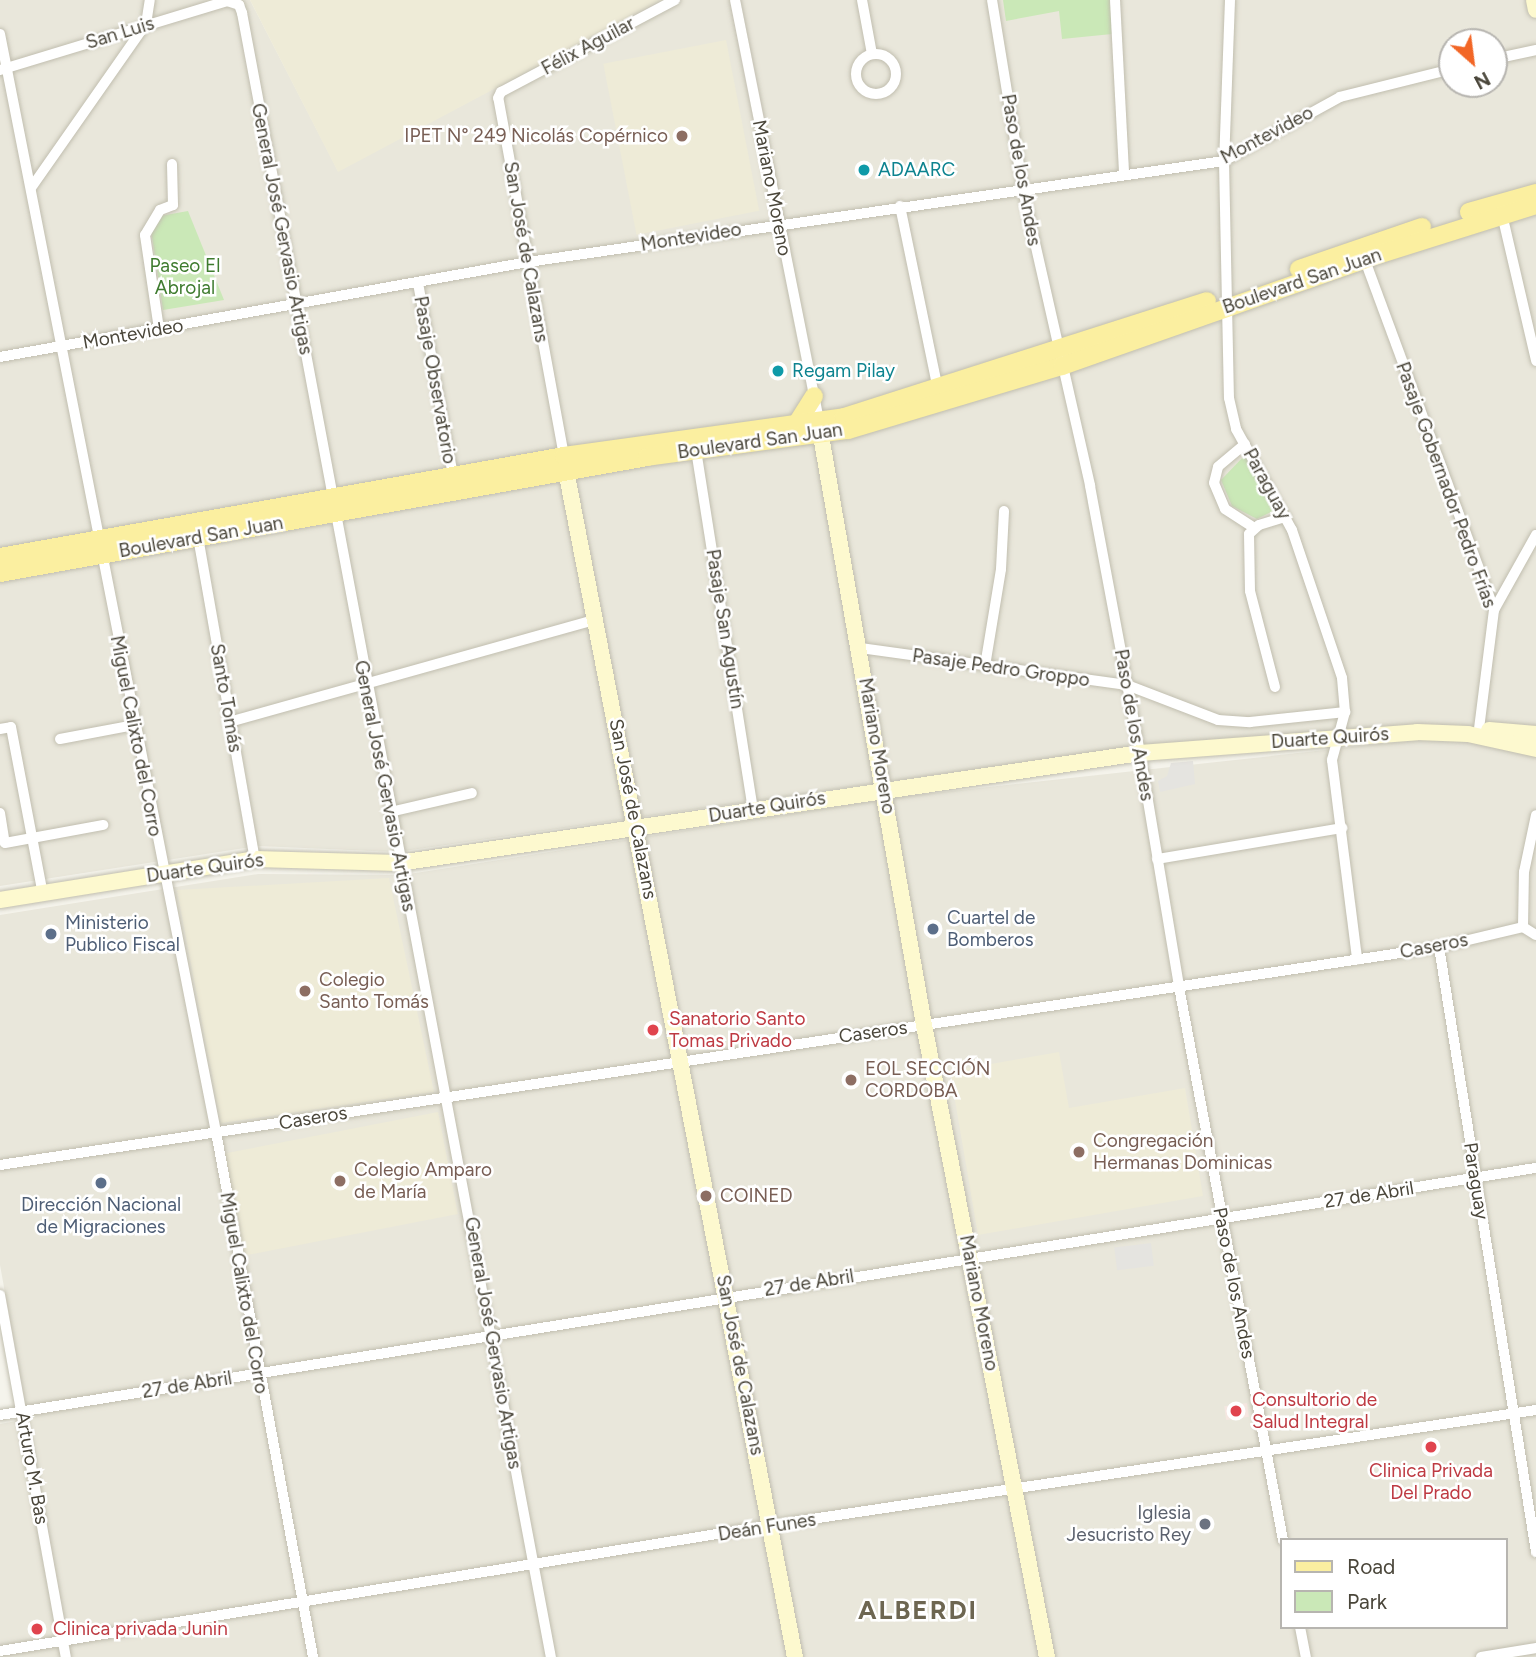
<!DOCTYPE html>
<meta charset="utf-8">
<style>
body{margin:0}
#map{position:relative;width:1536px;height:1657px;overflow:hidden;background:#f5f4ec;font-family:Figtree,sans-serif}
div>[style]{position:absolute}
.residential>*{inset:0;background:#e9e7db}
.education>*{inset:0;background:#eeebd7;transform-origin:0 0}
.medical>*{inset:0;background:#f5e7e1;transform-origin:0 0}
.green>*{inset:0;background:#cae8b7}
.parking>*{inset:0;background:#e5e4e0;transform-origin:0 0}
.roads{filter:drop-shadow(0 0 2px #c1beaf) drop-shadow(0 0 2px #c1beaf)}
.street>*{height:10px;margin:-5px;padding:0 5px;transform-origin:5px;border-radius:5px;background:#fff}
.street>.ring{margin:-5px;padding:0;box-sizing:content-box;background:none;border:10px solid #fff;border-radius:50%}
.secondary>*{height:16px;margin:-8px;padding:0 8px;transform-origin:8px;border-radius:8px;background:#fdf9cf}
.primary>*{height:18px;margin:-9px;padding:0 9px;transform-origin:9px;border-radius:9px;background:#fbefa0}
.dots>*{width:19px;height:19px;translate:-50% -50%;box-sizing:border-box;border:4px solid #fff;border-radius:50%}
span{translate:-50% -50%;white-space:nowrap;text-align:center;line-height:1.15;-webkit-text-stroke:5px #fff;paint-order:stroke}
.street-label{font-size:19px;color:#4a463a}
.education-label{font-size:19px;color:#785e54}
.right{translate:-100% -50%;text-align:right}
.left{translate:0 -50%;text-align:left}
.culture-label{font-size:19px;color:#0d838f}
.park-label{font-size:19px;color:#3e7b2e}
.service-label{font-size:19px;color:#4e5e75}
.health-label{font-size:19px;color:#be3a42}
.worship-label{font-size:19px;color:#5b616d}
.district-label{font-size:26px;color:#6d6651;font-weight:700;letter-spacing:2px}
.legend{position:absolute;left:1280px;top:1538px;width:228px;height:91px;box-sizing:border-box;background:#fff;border:2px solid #b7b5b0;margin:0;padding:9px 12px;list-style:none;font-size:21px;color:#4a463a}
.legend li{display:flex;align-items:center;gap:14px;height:35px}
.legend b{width:35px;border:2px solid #b7b5b0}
.north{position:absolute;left:1438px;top:28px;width:70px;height:70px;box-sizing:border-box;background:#fff;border:2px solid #b7b5b0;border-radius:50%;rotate:152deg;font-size:19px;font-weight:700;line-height:28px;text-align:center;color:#4a463a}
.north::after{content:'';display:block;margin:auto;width:24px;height:32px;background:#f26626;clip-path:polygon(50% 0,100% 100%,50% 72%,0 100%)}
</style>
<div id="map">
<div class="residential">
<div style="clip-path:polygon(evenodd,0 0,250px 0,338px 171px,661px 0,1536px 0,1536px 1657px,0 1657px,0 1424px,28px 1419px,0 1265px,0 915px,258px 874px,403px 875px,898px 797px,1462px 735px,1060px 757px,397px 852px,258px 846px,0 886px,0 0,1452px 42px,1494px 42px,1494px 84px,1452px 84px,1452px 42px,0 0,1282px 1540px,1506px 1540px,1506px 1627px,1282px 1627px,1282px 1540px)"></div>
</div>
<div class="education">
<div style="clip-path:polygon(250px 0,661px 0,338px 172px)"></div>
<div style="left:726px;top:40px;width:174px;height:125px;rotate:79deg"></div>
<div style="clip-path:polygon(389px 878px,434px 1092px,221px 1123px,177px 890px)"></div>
<div style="clip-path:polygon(1059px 1052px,1069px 1108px,1185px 1088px,1203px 1196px,978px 1235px,950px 1071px)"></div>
<div style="left:438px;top:1112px;width:104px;height:219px;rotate:79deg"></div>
</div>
<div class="medical">
<div style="left:1247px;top:1403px;width:14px;height:23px;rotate:82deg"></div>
</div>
<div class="green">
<div style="clip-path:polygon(1003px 0,1110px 0,1112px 34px,1062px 39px,1059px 11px,1006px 21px)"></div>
<div style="clip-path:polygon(188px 211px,224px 300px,163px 310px,151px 230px,160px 216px)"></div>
<div style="clip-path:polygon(1246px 454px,1275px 510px,1257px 519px,1232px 506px,1221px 480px)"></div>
</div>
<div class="parking">
<div style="clip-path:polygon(1193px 761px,1195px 784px,1160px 792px,1158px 781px,1167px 776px,1171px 763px)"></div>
<div style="left:1151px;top:1243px;width:23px;height:37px;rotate:83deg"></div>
</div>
<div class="roads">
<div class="street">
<div style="left:735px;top:0;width:434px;rotate:78.7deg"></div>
<div style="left:862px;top:0;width:55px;rotate:79.5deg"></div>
<div style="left:992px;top:0;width:193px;rotate:80.7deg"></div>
<div style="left:1023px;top:190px;width:303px;rotate:77.2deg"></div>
<div style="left:1090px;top:486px;width:272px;rotate:79.4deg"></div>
<div style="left:1140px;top:753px;width:237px;rotate:80.5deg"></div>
<div style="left:1179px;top:987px;width:563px;rotate:79.35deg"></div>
<div style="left:1115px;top:0;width:174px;rotate:87deg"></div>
<div style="left:1230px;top:0;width:161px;rotate:92.1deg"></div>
<div style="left:1224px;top:161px;width:237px;rotate:88.8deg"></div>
<div style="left:1229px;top:398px;width:32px;rotate:77deg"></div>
<div style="left:1236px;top:429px;width:115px;rotate:61deg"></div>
<div style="left:1292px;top:530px;width:156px;rotate:71.3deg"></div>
<div style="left:1342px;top:678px;width:34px;rotate:85deg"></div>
<div style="left:1345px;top:712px;width:50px;rotate:105.2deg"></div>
<div style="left:1332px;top:760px;width:201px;rotate:82.8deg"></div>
<div style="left:0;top:34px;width:1119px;rotate:78.87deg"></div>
<div style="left:216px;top:1132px;width:534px;rotate:79.53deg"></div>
<div class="ring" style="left:856px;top:54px;width:30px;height:30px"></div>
<div style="left:1494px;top:59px;width:43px;rotate:-12.1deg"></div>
<div style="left:0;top:70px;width:237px;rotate:-16.9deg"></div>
<div style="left:227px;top:1px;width:13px;rotate:18deg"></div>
<div style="left:239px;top:5px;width:9px;rotate:69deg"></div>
<div style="left:242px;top:13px;width:1673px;rotate:79.36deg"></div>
<div style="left:31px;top:188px;width:200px;rotate:-55deg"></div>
<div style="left:146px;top:24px;width:24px;rotate:-81deg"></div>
<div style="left:900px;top:206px;width:188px;rotate:78.3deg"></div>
<div style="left:1501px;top:210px;width:155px;rotate:76.9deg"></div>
<div style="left:1363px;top:255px;width:378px;rotate:69.7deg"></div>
<div style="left:1494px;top:610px;width:120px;rotate:97.2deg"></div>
<div style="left:418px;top:283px;width:196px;rotate:79.7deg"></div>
<div style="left:159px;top:329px;width:95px;rotate:-98.5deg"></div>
<div style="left:145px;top:235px;width:29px;rotate:-59deg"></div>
<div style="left:160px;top:210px;width:14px;rotate:-21deg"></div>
<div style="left:173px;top:205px;width:41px;rotate:-91.4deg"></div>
<div style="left:0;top:357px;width:536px;rotate:-10.2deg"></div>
<div style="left:528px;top:262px;width:703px;rotate:-8.26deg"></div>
<div style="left:1224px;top:161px;width:132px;rotate:-28.9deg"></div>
<div style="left:1340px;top:97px;width:115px;rotate:-14deg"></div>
<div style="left:1245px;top:444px;width:35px;rotate:140deg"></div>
<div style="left:1218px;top:467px;width:16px;rotate:104deg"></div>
<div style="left:1214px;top:483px;width:28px;rotate:67deg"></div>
<div style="left:1225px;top:509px;width:35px;rotate:33deg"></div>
<div style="left:696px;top:450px;width:363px;rotate:81deg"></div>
<div style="left:564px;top:456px;width:364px;rotate:-100.4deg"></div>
<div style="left:498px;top:98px;width:7px;rotate:-63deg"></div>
<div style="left:501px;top:92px;width:197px;rotate:-27.9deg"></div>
<div style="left:198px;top:537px;width:327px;rotate:80deg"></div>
<div style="left:1494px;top:610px;width:86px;rotate:-60.8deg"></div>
<div style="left:860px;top:648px;width:270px;rotate:7.9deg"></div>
<div style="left:1127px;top:685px;width:97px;rotate:21deg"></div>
<div style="left:1218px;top:720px;width:32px;rotate:4deg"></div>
<div style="left:1250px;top:722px;width:96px;rotate:-6deg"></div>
<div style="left:985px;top:666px;width:98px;rotate:-80.6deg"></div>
<div style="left:1001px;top:569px;width:58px;rotate:-87deg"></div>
<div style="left:1275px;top:687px;width:99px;rotate:-104.6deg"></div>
<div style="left:1250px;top:591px;width:57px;rotate:-91deg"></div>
<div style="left:1249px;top:534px;width:13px;rotate:-42deg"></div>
<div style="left:1259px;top:525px;width:28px;rotate:-17deg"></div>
<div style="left:229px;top:722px;width:382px;rotate:-15.6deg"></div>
<div style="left:0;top:729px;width:11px;rotate:-10deg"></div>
<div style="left:11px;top:727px;width:170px;rotate:79.2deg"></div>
<div style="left:60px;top:739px;width:75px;rotate:-10.7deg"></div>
<div style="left:390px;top:812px;width:84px;rotate:-13deg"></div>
<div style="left:0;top:813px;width:30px;rotate:81deg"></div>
<div style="left:5px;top:843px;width:100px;rotate:-10.4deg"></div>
<div style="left:1157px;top:859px;width:188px;rotate:-9.5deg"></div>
<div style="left:1523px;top:927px;width:55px;rotate:-89deg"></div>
<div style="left:1524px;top:872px;width:58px;rotate:-78.1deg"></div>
<div style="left:1439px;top:947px;width:613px;rotate:80.89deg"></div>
<div style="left:0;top:1165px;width:1455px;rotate:-8.61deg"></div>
<div style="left:1439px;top:947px;width:86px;rotate:-13.4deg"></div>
<div style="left:1523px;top:927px;width:15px;rotate:32deg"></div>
<div style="left:0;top:1295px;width:368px;rotate:79.7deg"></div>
<div style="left:0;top:1415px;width:1556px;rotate:-9.14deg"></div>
<div style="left:1300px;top:1627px;width:31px;rotate:79deg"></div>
<div style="left:0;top:1651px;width:782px;rotate:-9.27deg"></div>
<div style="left:772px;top:1525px;width:773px;rotate:-8.56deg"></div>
<div style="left:1481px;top:1657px;width:56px;rotate:-9.3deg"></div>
</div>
<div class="secondary">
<div style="left:1534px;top:0;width:10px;rotate:79deg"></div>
<div style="left:821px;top:436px;width:598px;rotate:80.08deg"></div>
<div style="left:924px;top:1025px;width:644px;rotate:78.99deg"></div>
<div style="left:564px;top:460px;width:1219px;rotate:79.08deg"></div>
<div style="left:1489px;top:730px;width:47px;rotate:4.9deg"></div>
<div style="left:0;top:900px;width:258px;rotate:-9.1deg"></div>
<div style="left:255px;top:859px;width:144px;rotate:1.6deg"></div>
<div style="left:399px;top:863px;width:749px;rotate:-8.44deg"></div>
<div style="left:1140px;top:753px;width:278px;rotate:-4.3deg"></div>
<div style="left:1417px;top:732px;width:51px;rotate:2.2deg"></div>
<div style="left:1468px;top:734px;width:70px;rotate:12.4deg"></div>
</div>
<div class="primary">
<div style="left:1469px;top:212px;width:70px;rotate:-15.8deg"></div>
<div style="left:1299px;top:269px;width:130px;rotate:-18.9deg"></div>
<div style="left:796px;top:425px;width:34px;rotate:-58deg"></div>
<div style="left:0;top:557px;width:573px;rotate:-10.15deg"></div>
<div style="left:564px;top:456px;width:283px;rotate:-7.9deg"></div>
<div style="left:844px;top:417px;width:381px;rotate:-17.7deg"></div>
<div style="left:0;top:573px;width:657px;rotate:-10.16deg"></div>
<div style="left:647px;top:457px;width:203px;rotate:-7.7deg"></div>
<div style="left:848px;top:430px;width:223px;rotate:-16.7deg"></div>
<div style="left:1062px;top:366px;width:321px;rotate:-19.4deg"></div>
<div style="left:1365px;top:259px;width:179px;rotate:-17.5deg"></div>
</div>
</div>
<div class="dots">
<div style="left:682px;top:136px;background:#8d6e63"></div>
<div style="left:864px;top:170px;background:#0f9aa8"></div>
<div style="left:778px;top:371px;background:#0f9aa8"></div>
<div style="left:933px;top:929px;background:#5c6f8a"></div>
<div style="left:51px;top:934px;background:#5c6f8a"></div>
<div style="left:305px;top:991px;background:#8d6e63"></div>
<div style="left:653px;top:1030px;background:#e0444e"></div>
<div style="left:851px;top:1080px;background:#8d6e63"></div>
<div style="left:1079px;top:1152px;background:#8d6e63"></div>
<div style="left:340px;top:1181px;background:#8d6e63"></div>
<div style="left:101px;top:1183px;background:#5c6f8a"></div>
<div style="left:706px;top:1196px;background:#8d6e63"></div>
<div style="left:1236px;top:1411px;background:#e0444e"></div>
<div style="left:1431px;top:1447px;background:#e0444e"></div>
<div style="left:1205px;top:1524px;background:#6b7280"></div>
<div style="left:37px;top:1629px;background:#e0444e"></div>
</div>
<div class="street-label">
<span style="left:120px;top:33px;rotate:-17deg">San Luis</span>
<span style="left:588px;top:46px;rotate:-28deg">Félix Aguilar</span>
<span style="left:1267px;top:135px;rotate:-28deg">Montevideo</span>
<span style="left:1021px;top:170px;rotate:80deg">Paso de los Andes</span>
<span style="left:772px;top:188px;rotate:79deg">Mariano Moreno</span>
<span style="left:282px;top:229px;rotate:79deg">General José Gervasio Artigas</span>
<span style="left:691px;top:237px;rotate:-9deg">Montevideo</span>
<span style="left:526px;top:252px;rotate:80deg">San José de Calazans</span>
<span style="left:1302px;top:281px;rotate:-19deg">Boulevard San Juan</span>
<span style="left:133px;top:334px;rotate:-10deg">Montevideo</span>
<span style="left:435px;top:380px;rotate:80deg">Pasaje Observatorio</span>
<span style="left:760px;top:441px;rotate:-8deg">Boulevard San Juan</span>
<span style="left:1267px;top:484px;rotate:61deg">Paraguay</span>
<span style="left:1446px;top:485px;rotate:70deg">Pasaje Gobernador Pedro Frías</span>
<span style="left:201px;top:537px;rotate:-10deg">Boulevard San Juan</span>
<span style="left:725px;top:629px;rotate:81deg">Pasaje San Agustín</span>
<span style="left:1001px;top:668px;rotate:8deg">Pasaje Pedro Groppo</span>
<span style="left:226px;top:698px;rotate:80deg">Santo Tomás</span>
<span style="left:1134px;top:725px;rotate:80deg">Paso de los Andes</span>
<span style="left:136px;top:736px;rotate:79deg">Miguel Calixto del Corro</span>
<span style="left:1330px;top:738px;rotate:-4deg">Duarte Quirós</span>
<span style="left:877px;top:746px;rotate:80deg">Mariano Moreno</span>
<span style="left:385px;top:786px;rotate:79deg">General José Gervasio Artigas</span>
<span style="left:767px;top:807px;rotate:-9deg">Duarte Quirós</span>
<span style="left:633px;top:809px;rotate:79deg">San José de Calazans</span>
<span style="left:205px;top:868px;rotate:-8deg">Duarte Quirós</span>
<span style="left:1434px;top:946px;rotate:-11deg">Caseros</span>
<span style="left:873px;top:1032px;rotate:-8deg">Caseros</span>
<span style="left:313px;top:1118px;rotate:-9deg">Caseros</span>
<span style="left:1476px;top:1181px;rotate:81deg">Paraguay</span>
<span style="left:1369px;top:1195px;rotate:-9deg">27 de Abril</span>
<span style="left:809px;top:1283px;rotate:-9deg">27 de Abril</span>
<span style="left:1234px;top:1283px;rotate:79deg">Paso de los Andes</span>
<span style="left:244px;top:1293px;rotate:80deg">Miguel Calixto del Corro</span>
<span style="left:979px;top:1303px;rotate:79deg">Mariano Moreno</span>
<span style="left:493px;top:1343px;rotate:80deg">General José Gervasio Artigas</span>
<span style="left:740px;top:1365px;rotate:79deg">San José de Calazans</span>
<span style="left:187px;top:1385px;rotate:-9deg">27 de Abril</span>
<span style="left:32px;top:1468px;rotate:80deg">Arturo M. Bas</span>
<span style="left:767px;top:1527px;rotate:-9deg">Deán Funes</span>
</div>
<div class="education-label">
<span class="right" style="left:668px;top:136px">IPET N° 249 Nicolás Copérnico</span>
<span class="left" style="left:319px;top:991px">Colegio<br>Santo Tomás</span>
<span class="left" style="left:865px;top:1080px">EOL SECCIÓN<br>CORDOBA</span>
<span class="left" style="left:1093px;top:1152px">Congregación<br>Hermanas Dominicas</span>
<span class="left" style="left:354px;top:1181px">Colegio Amparo<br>de María</span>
<span class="left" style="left:720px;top:1196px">COINED</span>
</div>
<div class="culture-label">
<span class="left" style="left:878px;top:170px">ADAARC</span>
<span class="left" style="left:792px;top:371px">Regam Pilay</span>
</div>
<div class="park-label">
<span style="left:185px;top:277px">Paseo El<br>Abrojal</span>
</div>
<div class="service-label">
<span class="left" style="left:947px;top:929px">Cuartel de<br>Bomberos</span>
<span class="left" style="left:65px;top:934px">Ministerio<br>Publico Fiscal</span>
<span style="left:101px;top:1216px">Dirección Nacional<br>de Migraciones</span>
</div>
<div class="health-label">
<span class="left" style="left:669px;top:1030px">Sanatorio Santo<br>Tomas Privado</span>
<span class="left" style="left:1252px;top:1411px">Consultorio de<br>Salud Integral</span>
<span style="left:1431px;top:1482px">Clinica Privada<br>Del Prado</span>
<span class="left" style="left:53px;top:1629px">Clinica privada Junin</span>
</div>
<div class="worship-label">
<span class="right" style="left:1191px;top:1524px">Iglesia<br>Jesucristo Rey</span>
</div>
<div class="district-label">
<span style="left:918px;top:1611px">ALBERDI</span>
</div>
<ul class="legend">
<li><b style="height:9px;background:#fbefa0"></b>Road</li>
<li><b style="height:19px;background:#cae8b7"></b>Park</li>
</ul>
<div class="north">N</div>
</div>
